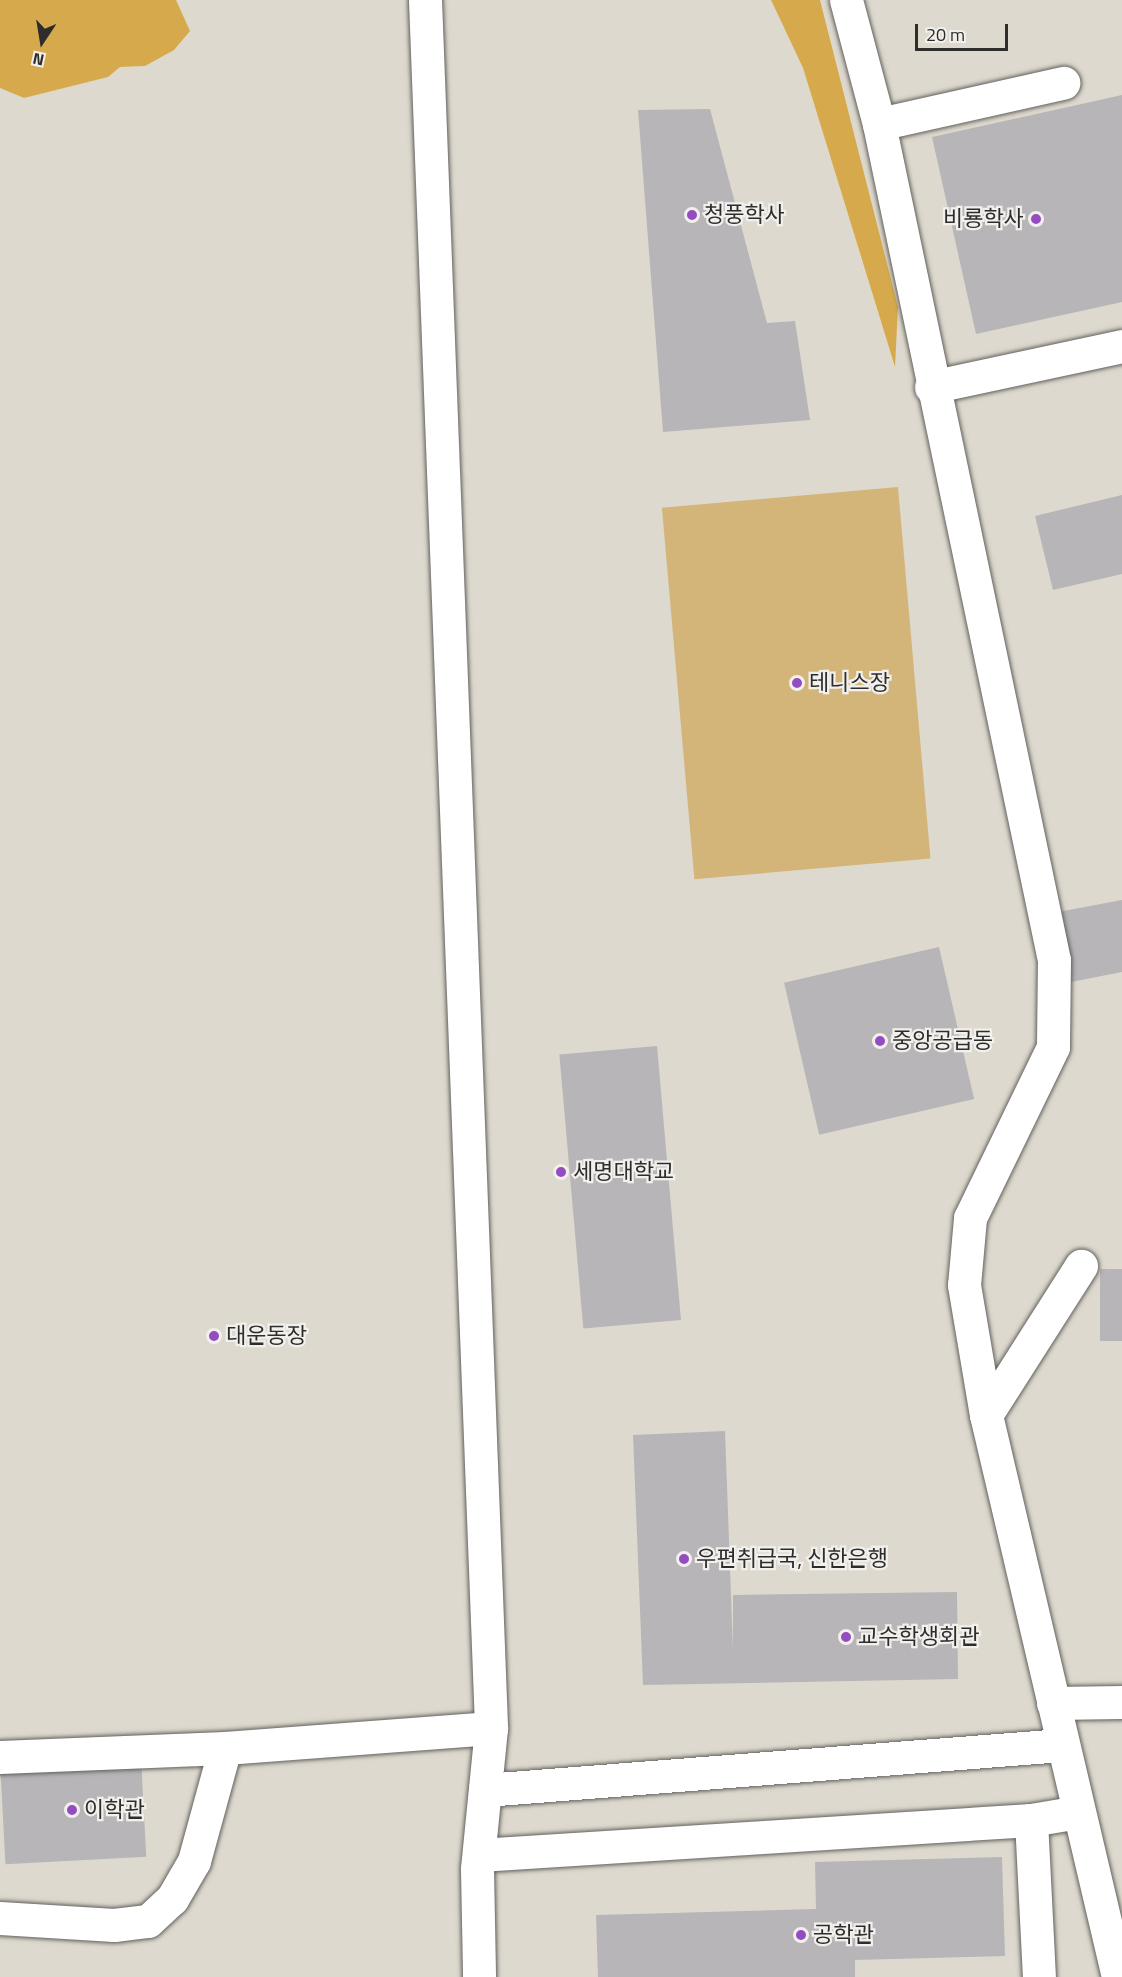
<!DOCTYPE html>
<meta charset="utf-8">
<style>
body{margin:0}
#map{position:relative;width:1122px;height:1977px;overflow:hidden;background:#e5e3df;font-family:"Titillium Web","Noto Sans KR",sans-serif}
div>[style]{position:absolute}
.built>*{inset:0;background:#ded9ce}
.green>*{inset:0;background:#d3b579;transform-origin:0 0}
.forest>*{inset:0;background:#d6aa4c}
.building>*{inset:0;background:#b7b5b8;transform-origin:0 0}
.roads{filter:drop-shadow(0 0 2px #62615e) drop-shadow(0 0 2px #62615e)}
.minor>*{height:33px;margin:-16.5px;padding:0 16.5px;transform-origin:16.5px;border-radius:16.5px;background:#fff}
.dots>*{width:16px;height:16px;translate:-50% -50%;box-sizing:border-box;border:3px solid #f2f0ec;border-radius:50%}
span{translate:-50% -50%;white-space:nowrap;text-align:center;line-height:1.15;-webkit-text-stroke:4.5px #f2f0ec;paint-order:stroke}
.poi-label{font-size:22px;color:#2e2d2c}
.left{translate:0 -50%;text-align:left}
.right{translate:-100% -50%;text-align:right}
.north{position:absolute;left:12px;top:12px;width:60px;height:60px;-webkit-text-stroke:4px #f2f0ec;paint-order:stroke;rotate:192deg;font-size:16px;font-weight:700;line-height:24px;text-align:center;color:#2e2d2c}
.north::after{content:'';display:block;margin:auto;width:21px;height:27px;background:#2e2d2c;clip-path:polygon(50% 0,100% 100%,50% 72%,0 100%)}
.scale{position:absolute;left:915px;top:24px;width:93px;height:27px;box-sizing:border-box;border:3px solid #2e2d2c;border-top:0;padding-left:8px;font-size:18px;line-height:21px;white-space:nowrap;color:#2e2d2c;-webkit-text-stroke:4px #f2f0ec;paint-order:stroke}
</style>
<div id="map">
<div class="built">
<div style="clip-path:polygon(176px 0,771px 0,803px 68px,894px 365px,820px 0,1122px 0,1122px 1977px,0 1977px,0 88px,24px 98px,108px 77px,119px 67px,145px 66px)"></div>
</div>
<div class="green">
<div style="left:898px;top:487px;width:373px;height:237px;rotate:85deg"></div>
</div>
<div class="forest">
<div style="clip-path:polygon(0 0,176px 0,190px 31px,174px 50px,145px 66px,120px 67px,108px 77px,24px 98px,0 88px)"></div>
<div style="clip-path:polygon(771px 0,820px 0,898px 307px,895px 367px,803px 68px)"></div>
</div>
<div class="building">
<div style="clip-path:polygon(1122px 95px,1122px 302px,976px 334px,932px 137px)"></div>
<div style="clip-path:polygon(710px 109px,767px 323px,795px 321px,810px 420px,663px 432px,638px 110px)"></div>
<div style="clip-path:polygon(1122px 495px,1122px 574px,1053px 590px,1035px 516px)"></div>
<div style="clip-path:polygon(1122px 900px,1122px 972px,1071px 982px,1058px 912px)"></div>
<div style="left:939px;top:947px;width:156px;height:159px;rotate:77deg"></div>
<div style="left:657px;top:1046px;width:275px;height:98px;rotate:85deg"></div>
<div style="left:1100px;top:1269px;width:22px;height:72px"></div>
<div style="clip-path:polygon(725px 1431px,733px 1649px,733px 1595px,957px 1592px,958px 1679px,643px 1685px,633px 1435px)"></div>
<div style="left:141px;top:1757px;width:100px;height:141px;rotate:87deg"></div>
<div style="clip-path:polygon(1002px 1857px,1005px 1956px,855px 1960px,855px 1977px,598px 1977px,596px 1915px,816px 1909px,815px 1862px)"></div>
</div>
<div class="roads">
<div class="minor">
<div style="left:425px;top:0;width:1729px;rotate:87.81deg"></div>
<div style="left:491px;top:1728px;width:142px;rotate:95.7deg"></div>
<div style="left:477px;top:1869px;width:108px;rotate:88.9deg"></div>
<div style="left:846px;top:0;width:128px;rotate:75.1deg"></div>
<div style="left:879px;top:124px;width:854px;rotate:78.18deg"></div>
<div style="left:1054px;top:960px;width:87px;rotate:90.7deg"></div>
<div style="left:1053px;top:1047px;width:190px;rotate:115.9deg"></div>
<div style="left:970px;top:1218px;width:67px;rotate:95.1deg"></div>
<div style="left:964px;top:1285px;width:132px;rotate:80.4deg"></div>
<div style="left:986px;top:1415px;width:577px;rotate:76.78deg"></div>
<div style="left:879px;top:124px;width:189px;rotate:-12.6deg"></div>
<div style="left:931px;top:387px;width:195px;rotate:-12.1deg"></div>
<div style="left:986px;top:1415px;width:177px;rotate:-57.5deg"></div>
<div style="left:1053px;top:1703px;width:69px;rotate:-0.8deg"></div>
<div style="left:0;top:1757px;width:225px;rotate:-2.3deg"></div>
<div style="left:225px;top:1748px;width:267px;rotate:-4.3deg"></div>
<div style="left:485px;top:1790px;width:579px;rotate:-4.46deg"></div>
<div style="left:1031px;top:1820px;width:157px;rotate:87.1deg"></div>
<div style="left:479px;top:1855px;width:553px;rotate:-3.63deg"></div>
<div style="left:1031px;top:1820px;width:48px;rotate:-9.7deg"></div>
<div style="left:0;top:1918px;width:114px;rotate:3.5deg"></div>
<div style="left:114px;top:1925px;width:34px;rotate:-7deg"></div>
<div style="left:148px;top:1921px;width:33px;rotate:-43deg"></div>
<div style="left:172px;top:1899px;width:44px;rotate:-59.9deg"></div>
<div style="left:194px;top:1861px;width:117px;rotate:-74.7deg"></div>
</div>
</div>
<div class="dots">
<div style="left:692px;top:215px;background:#944dc0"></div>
<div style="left:1036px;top:219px;background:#944dc0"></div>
<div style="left:797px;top:683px;background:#944dc0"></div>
<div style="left:880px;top:1041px;background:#944dc0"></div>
<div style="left:561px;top:1172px;background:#944dc0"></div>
<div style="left:214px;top:1336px;background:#944dc0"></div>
<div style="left:684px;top:1559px;background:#944dc0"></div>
<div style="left:846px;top:1637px;background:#944dc0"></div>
<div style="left:72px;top:1810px;background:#944dc0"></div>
<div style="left:801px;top:1935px;background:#944dc0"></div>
</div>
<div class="poi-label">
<span class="left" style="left:704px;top:215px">청풍학사</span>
<span class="right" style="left:1024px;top:219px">비룡학사</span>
<span class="left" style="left:809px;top:683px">테니스장</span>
<span class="left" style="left:892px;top:1041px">중앙공급동</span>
<span class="left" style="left:573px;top:1172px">세명대학교</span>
<span class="left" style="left:226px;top:1336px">대운동장</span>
<span class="left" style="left:696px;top:1559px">우편취급국, 신한은행</span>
<span class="left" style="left:858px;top:1637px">교수학생회관</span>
<span class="left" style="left:84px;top:1810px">이학관</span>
<span class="left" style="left:813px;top:1935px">공학관</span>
</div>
<div class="north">N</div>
<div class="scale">20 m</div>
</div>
